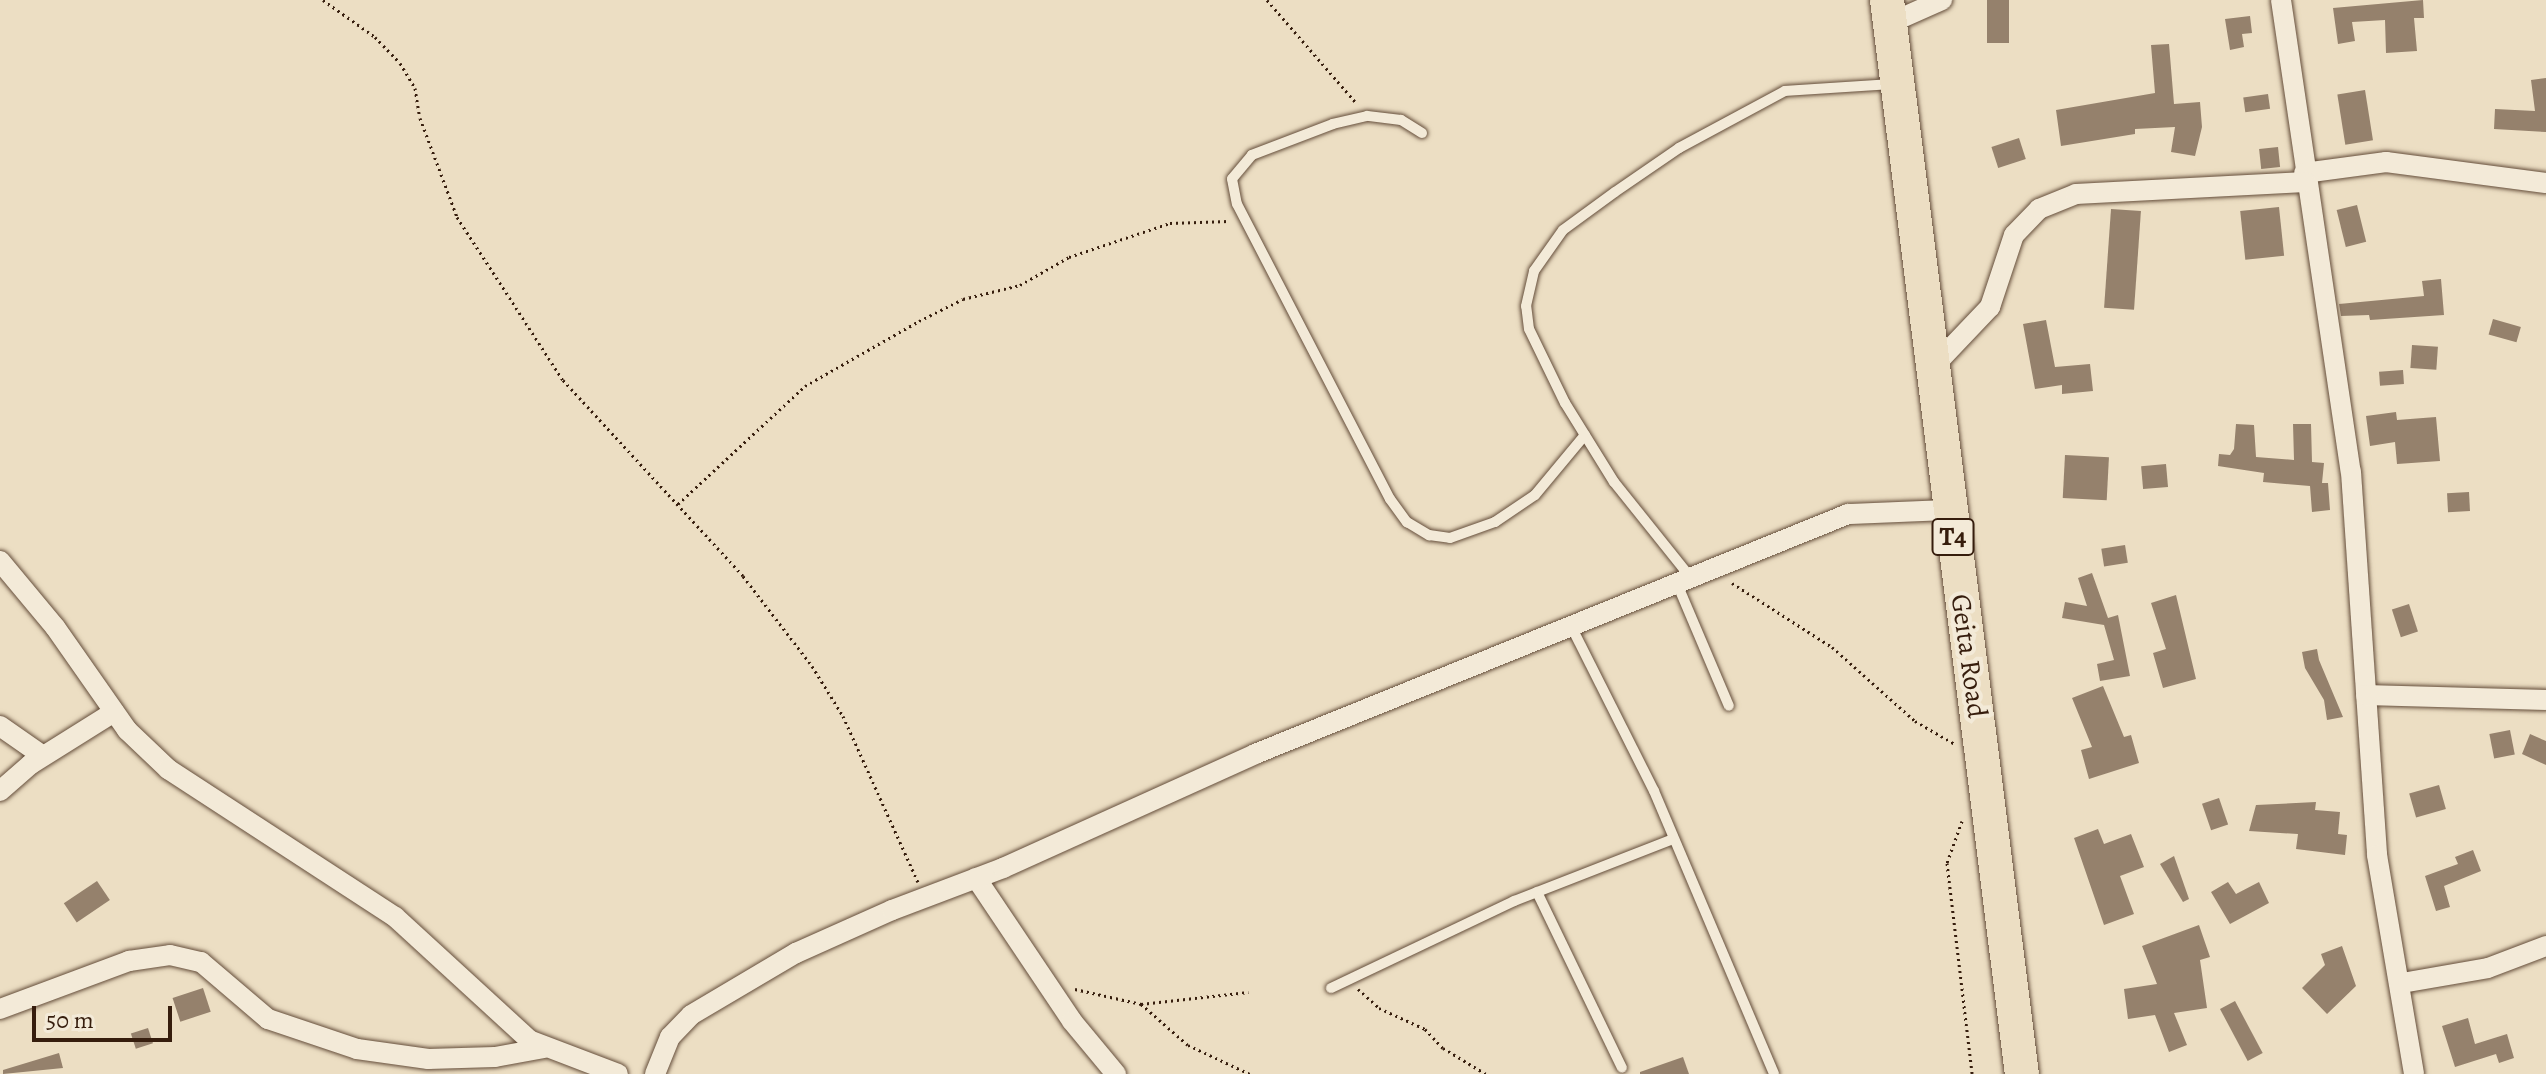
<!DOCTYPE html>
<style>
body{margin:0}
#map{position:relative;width:2546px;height:1074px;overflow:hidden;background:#ecdec3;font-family:Alegreya,serif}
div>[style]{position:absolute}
.building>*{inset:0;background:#95816c;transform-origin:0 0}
.path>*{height:3px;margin-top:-1.5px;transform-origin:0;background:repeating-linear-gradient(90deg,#361d0d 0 2px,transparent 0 6px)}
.roads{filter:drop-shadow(0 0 2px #644d3a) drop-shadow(0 0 2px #644d3a)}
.service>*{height:10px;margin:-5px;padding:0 5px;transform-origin:5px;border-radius:5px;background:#f3ead8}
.minor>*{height:20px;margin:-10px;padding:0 10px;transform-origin:10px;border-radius:10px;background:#f3ead8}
.trunk>*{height:34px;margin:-17px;padding:0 17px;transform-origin:17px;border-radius:17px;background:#ecdec3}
span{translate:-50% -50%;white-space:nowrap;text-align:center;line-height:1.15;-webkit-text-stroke:8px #f3ead8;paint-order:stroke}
.shield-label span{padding:2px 6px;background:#f3ead8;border:2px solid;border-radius:6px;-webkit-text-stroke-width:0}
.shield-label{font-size:26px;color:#361d0d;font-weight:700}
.street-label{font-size:28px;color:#361d0d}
.scale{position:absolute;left:32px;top:1006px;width:140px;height:36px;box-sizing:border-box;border:4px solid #361d0d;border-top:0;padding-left:10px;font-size:24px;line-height:28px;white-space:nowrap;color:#361d0d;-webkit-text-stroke:6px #f3ead8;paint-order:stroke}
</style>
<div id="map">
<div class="building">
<div style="left:1987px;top:0;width:22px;height:43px"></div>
<div style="clip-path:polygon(2423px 0,2424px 18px,2414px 18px,2417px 51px,2386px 53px,2385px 20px,2352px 22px,2355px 41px,2338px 44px,2333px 8px)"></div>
<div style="clip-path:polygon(2250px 16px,2252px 33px,2242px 34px,2244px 47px,2230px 50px,2225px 19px)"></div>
<div style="clip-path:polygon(2169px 44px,2174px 104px,2200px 102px,2202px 127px,2195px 156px,2171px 152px,2175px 127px,2135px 129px,2135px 134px,2061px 146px,2056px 110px,2155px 93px,2151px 45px)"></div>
<div style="clip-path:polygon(2546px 78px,2546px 132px,2494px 129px,2495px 109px,2535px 111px,2531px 80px)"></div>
<div style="left:2365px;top:90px;width:51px;height:28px;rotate:81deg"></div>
<div style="left:2268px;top:94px;width:15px;height:25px;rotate:82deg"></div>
<div style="left:2019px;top:138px;width:22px;height:29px;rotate:72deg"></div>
<div style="left:2278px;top:147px;width:20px;height:19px;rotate:84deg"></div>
<div style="left:2357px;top:205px;width:38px;height:21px;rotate:76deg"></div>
<div style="left:2279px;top:207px;width:49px;height:39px;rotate:84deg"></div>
<div style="left:2111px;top:209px;width:30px;height:99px;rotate:4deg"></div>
<div style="clip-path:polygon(2441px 279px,2444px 315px,2370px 320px,2369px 315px,2341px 316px,2339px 304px,2424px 296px,2422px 281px)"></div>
<div style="left:2493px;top:319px;width:29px;height:16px;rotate:16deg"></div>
<div style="clip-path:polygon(2046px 320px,2055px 367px,2090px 364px,2093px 391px,2062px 394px,2062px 385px,2035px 389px,2023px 324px)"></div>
<div style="left:2412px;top:345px;width:26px;height:23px;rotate:4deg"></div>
<div style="left:2403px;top:370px;width:14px;height:24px;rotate:86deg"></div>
<div style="clip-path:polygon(2396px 412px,2397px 420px,2436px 417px,2440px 461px,2397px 464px,2395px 442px,2370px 446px,2366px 416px)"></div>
<div style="clip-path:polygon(2236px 424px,2254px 425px,2256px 457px,2294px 460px,2293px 424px,2311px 424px,2312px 462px,2324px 463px,2322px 483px,2328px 483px,2330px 510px,2312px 512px,2310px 486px,2263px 482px,2264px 473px,2218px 466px,2219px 454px,2230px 455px,2234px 449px)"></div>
<div style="left:2065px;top:455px;width:44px;height:43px;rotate:3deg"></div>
<div style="left:2166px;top:464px;width:23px;height:25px;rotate:85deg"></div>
<div style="left:2469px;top:492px;width:19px;height:22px;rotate:87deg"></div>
<div style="left:2125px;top:545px;width:18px;height:24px;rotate:81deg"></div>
<div style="clip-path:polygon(2092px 573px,2108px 618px,2118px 615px,2130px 676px,2100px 681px,2097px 664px,2114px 660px,2104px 625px,2062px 618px,2065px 602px,2087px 606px,2078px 578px)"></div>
<div style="clip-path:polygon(2176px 595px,2196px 679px,2163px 688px,2153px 653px,2166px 649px,2151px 603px)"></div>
<div style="left:2409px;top:604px;width:29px;height:18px;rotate:72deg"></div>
<div style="clip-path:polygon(2317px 649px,2319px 660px,2343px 717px,2327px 720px,2324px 700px,2305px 668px,2302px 652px)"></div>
<div style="clip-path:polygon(2103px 686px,2124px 737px,2131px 735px,2139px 763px,2089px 779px,2081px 750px,2092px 747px,2072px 698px)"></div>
<div style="left:2510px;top:730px;width:25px;height:21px;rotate:79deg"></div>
<div style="clip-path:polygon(2530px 734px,2546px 741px,2546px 765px,2522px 754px)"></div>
<div style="left:2439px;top:785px;width:25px;height:31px;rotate:74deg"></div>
<div style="left:2219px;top:798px;width:28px;height:18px;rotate:71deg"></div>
<div style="clip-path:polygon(2316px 802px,2315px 810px,2340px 812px,2338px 834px,2347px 835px,2345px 855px,2296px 849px,2298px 834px,2249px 831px,2256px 805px)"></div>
<div style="clip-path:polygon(2098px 829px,2104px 844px,2131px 834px,2144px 867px,2120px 876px,2134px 914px,2104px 925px,2074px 838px)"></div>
<div style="clip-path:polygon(2473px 850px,2481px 871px,2444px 886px,2450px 907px,2436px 911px,2425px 876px,2458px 864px,2455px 857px)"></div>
<div style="clip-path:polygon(2174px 856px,2189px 899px,2183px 902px,2160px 864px)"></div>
<div style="left:97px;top:881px;width:23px;height:40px;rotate:56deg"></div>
<div style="clip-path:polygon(2228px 882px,2236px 894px,2259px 882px,2269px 903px,2230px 924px,2211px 892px)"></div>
<div style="clip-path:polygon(2199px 925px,2210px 957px,2200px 960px,2207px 1008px,2174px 1013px,2187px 1045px,2169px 1052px,2155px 1015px,2128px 1019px,2124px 989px,2157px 984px,2142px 946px)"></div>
<div style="clip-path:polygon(2342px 946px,2356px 986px,2327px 1014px,2302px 988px,2325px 965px,2321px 954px)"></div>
<div style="left:203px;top:988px;width:25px;height:32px;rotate:72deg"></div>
<div style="left:2235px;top:1001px;width:59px;height:17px;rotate:62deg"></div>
<div style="clip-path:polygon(2468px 1018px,2475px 1044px,2507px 1034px,2514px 1058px,2499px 1063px,2496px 1054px,2455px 1067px,2442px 1026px)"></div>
<div style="left:148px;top:1028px;width:16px;height:18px;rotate:72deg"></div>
<div style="clip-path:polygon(59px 1053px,63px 1068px,3px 1074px,3px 1070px)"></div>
<div style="clip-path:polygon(1683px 1057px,1689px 1074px,1640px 1074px,1640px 1072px)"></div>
</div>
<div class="path">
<div style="left:323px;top:0;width:64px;rotate:35.4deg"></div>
<div style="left:375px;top:37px;width:36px;rotate:46deg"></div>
<div style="left:400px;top:63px;width:29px;rotate:59deg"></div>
<div style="left:415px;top:88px;width:30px;rotate:81deg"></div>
<div style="left:420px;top:118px;width:106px;rotate:69.5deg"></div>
<div style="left:457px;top:217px;width:194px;rotate:57deg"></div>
<div style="left:563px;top:380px;width:266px;rotate:47.4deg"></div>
<div style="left:743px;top:576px;width:113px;rotate:52.5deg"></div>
<div style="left:812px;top:666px;width:59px;rotate:58.2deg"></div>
<div style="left:843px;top:716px;width:182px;rotate:65.7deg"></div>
<div style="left:1267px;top:0;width:138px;rotate:49.1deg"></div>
<div style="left:678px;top:504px;width:173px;rotate:-42.9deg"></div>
<div style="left:805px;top:386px;width:131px;rotate:-29.7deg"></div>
<div style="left:919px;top:321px;width:49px;rotate:-26.6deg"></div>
<div style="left:963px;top:299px;width:59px;rotate:-13.8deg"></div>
<div style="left:1020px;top:285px;width:56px;rotate:-29.7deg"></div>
<div style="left:1069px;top:257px;width:107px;rotate:-18.6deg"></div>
<div style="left:1170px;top:223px;width:59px;rotate:-1.9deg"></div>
<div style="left:1732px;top:583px;width:119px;rotate:32.6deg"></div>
<div style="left:1832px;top:647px;width:111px;rotate:41.7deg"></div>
<div style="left:1915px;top:721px;width:46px;rotate:29.9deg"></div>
<div style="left:1962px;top:821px;width:45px;rotate:109.7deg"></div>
<div style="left:1947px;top:863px;width:212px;rotate:83.2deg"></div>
<div style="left:1075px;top:989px;width:68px;rotate:12.8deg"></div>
<div style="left:1141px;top:1004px;width:62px;rotate:41.1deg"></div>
<div style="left:1188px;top:1045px;width:68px;rotate:25.1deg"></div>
<div style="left:1358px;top:989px;width:28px;rotate:42deg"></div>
<div style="left:1379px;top:1008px;width:51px;rotate:24.5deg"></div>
<div style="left:1425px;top:1029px;width:26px;rotate:47deg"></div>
<div style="left:1443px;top:1048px;width:50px;rotate:31.2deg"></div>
<div style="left:1141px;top:1004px;width:108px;rotate:-6.4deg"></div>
</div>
<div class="roads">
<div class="service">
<div style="left:1422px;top:133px;width:25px;rotate:-148deg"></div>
<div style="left:1401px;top:120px;width:34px;rotate:-173deg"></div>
<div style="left:1367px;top:116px;width:35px;rotate:167deg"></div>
<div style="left:1333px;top:124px;width:87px;rotate:159.1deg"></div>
<div style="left:1252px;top:155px;width:31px;rotate:130deg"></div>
<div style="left:1232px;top:179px;width:25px;rotate:79deg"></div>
<div style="left:1237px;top:204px;width:332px;rotate:62.6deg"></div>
<div style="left:1390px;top:499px;width:29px;rotate:54deg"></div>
<div style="left:1407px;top:522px;width:26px;rotate:31deg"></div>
<div style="left:1429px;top:535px;width:21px;rotate:8deg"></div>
<div style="left:1450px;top:538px;width:48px;rotate:-19.6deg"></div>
<div style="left:1495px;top:522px;width:48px;rotate:-34deg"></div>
<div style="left:1535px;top:495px;width:78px;rotate:-50.2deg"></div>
<div style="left:1691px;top:578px;width:123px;rotate:-128.7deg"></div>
<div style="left:1614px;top:482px;width:93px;rotate:-121.8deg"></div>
<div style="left:1565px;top:403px;width:82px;rotate:-115.9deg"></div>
<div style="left:1529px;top:329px;width:23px;rotate:-97deg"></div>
<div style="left:1526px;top:306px;width:36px;rotate:-77deg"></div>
<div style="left:1534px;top:271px;width:50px;rotate:-54.7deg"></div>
<div style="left:1563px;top:230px;width:64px;rotate:-36.2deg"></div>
<div style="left:1615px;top:192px;width:78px;rotate:-34.5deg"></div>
<div style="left:1679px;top:148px;width:120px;rotate:-28.3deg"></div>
<div style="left:1785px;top:91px;width:106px;rotate:-3.8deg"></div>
<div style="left:1678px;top:586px;width:130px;rotate:67deg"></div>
<div style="left:1572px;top:628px;width:182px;rotate:63.3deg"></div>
<div style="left:1654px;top:791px;width:307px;rotate:67deg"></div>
<div style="left:1537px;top:892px;width:195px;rotate:64.2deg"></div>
<div style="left:1331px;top:988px;width:203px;rotate:-25.4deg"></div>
<div style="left:1514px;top:901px;width:171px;rotate:-21.3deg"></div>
</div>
<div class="minor">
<div style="left:2281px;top:0;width:477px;rotate:81.6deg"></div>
<div style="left:2351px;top:472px;width:384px;rotate:86.1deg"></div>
<div style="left:2377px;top:855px;width:222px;rotate:80.4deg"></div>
<div style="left:1890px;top:23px;width:57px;rotate:-23.9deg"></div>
<div style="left:2304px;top:173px;width:83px;rotate:-7.6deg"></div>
<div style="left:2386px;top:162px;width:161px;rotate:7.5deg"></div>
<div style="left:1931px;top:369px;width:86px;rotate:-46.4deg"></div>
<div style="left:1990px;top:307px;width:76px;rotate:-71.6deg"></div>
<div style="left:2014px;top:235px;width:36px;rotate:-46deg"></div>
<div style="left:2039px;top:209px;width:40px;rotate:-22deg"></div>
<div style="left:2076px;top:194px;width:229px;rotate:-3deg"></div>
<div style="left:0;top:561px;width:86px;rotate:50.2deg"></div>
<div style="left:55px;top:627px;width:126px;rotate:55deg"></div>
<div style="left:127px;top:730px;width:57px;rotate:43.6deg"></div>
<div style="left:168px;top:769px;width:271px;rotate:33.1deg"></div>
<div style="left:395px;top:917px;width:182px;rotate:42.5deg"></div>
<div style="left:529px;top:1040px;width:95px;rotate:20.9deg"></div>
<div style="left:2366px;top:695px;width:180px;rotate:1.6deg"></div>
<div style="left:0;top:726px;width:52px;rotate:34.9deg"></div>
<div style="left:0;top:791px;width:41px;rotate:-41.1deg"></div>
<div style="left:31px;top:764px;width:98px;rotate:-32.1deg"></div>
<div style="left:976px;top:878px;width:172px;rotate:56.1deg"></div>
<div style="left:1072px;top:1021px;width:69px;rotate:50.3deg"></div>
<div style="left:2402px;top:983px;width:87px;rotate:-9.9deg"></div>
<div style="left:2488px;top:968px;width:62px;rotate:-20.8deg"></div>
<div style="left:0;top:1009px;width:138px;rotate:-20.4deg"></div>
<div style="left:129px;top:961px;width:41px;rotate:-8.3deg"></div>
<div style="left:170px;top:955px;width:32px;rotate:13deg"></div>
<div style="left:201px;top:962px;width:88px;rotate:40.4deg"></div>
<div style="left:268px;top:1019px;width:94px;rotate:18.6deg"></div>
<div style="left:357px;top:1049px;width:72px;rotate:8deg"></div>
<div style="left:428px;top:1059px;width:67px;rotate:-1.7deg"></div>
<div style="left:495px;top:1057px;width:50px;rotate:-10.4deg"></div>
<div style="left:655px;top:1074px;width:40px;rotate:-68deg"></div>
<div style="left:670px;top:1037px;width:30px;rotate:-46deg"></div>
<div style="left:691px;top:1015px;width:122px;rotate:-30.6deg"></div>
<div style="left:796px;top:953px;width:105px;rotate:-24.1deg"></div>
<div style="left:892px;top:910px;width:119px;rotate:-20.7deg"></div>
<div style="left:1003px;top:868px;width:277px;rotate:-24.3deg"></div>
<div style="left:1255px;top:754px;width:640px;rotate:-22.03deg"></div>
<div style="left:1848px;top:514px;width:101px;rotate:-2.3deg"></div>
</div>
<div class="trunk">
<div style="left:1887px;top:0;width:1082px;rotate:82.84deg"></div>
</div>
</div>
<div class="shield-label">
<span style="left:1953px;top:537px">T4</span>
</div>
<div class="street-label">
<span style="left:1969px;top:656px;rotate:82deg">Geita Road</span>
</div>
<div class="scale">50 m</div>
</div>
